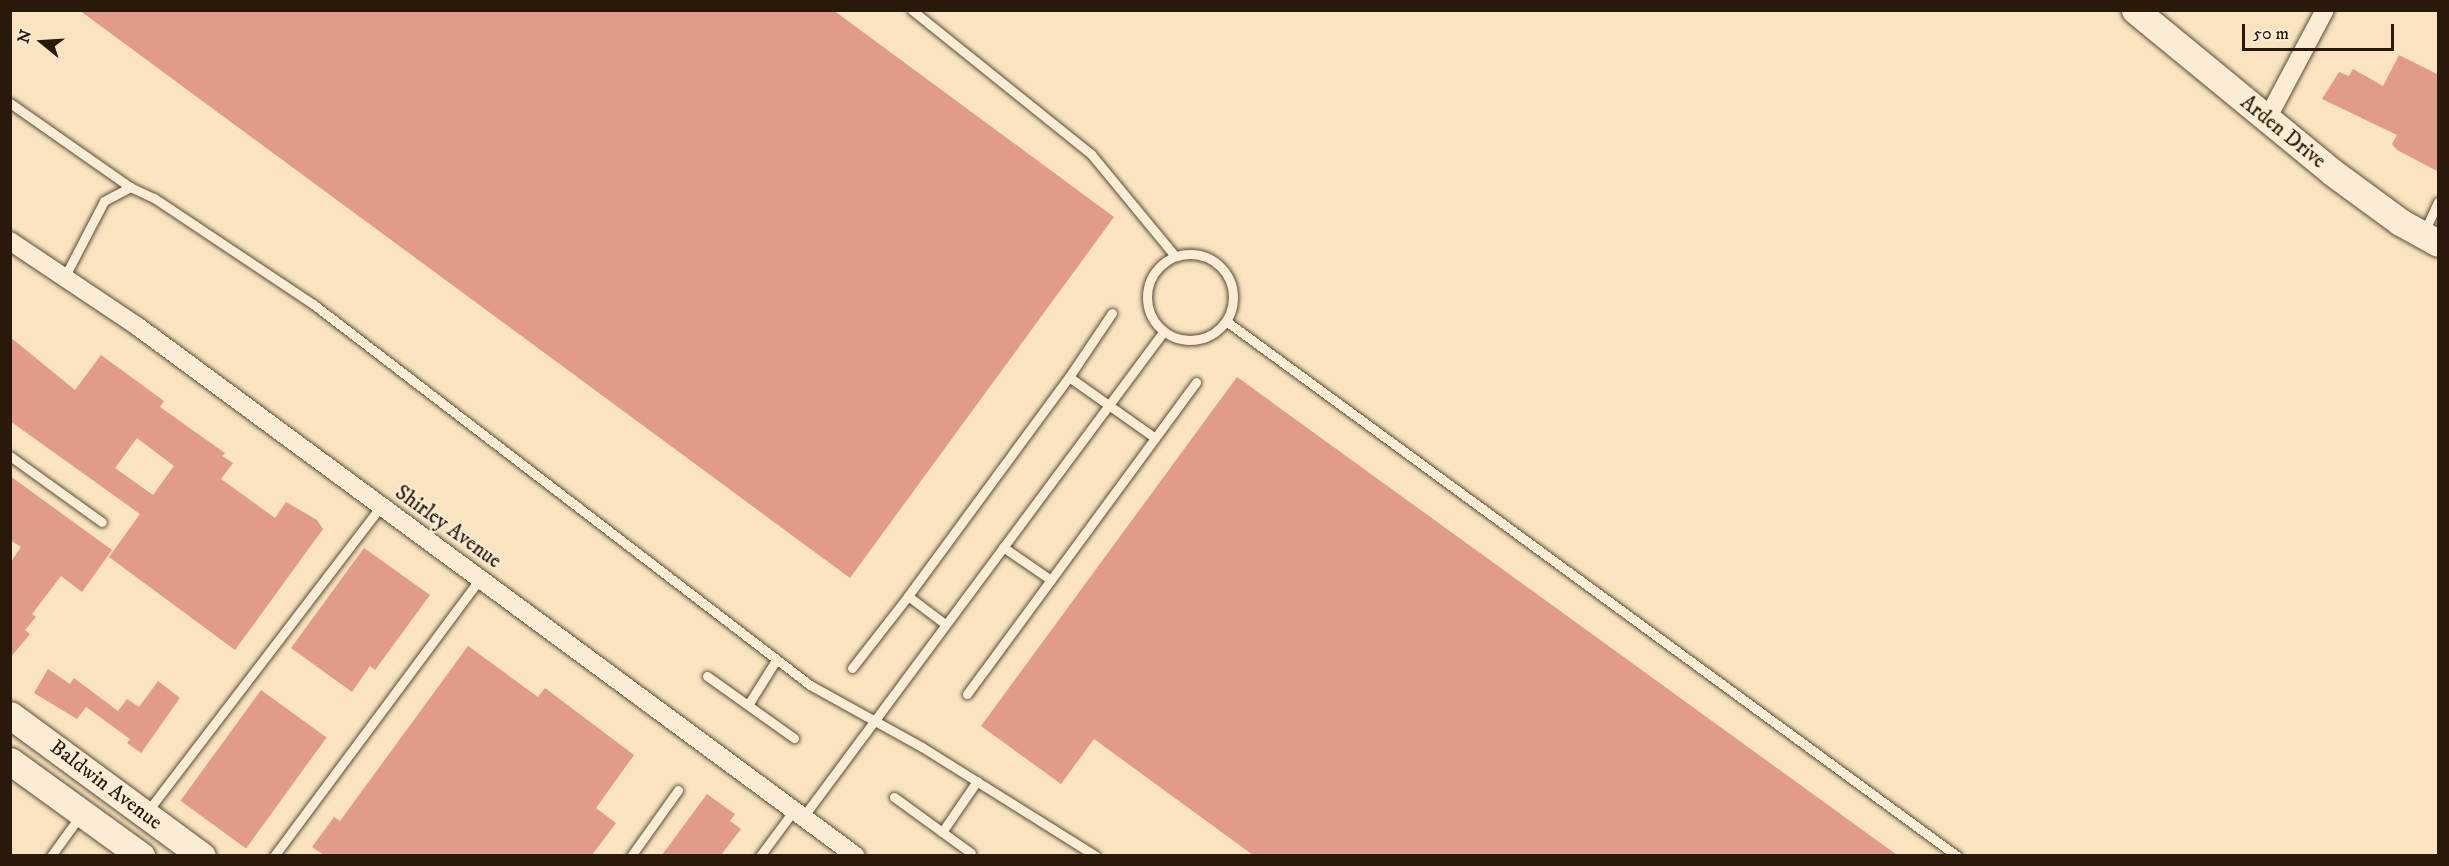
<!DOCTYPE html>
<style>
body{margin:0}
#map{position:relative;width:2449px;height:866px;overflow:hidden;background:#f9e4bf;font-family:"IM FELL DW Pica",serif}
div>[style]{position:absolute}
.building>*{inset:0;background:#e29a89;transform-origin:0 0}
.roads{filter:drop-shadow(0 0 2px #5d4c37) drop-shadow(0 0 2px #5d4c37)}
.lane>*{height:9px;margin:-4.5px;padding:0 4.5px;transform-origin:4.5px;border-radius:4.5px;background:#fbedd5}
.lane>.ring{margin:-4.5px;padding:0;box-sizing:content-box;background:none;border:9px solid #fbedd5;border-radius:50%}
.street>*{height:18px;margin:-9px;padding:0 9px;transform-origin:9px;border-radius:9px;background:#fbedd5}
.secondary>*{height:27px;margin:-13.5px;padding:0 13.5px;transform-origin:13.5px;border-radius:13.5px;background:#fbedd5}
span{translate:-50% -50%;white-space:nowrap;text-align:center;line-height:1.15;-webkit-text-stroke:4.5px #fbedd5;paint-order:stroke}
.street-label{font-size:21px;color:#29190a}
.frame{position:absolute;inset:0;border:12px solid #29190a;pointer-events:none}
.north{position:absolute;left:12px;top:12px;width:60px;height:60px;-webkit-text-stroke:4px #fbedd5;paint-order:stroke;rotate:288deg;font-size:16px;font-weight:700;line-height:24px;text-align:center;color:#29190a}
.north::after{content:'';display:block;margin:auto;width:21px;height:27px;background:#29190a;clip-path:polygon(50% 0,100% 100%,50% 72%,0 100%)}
.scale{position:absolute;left:2242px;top:24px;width:152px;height:27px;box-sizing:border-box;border:3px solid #29190a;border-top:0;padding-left:8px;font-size:18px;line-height:21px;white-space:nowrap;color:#29190a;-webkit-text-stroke:4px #fbedd5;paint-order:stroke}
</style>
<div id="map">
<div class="building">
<div style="clip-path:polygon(79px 10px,833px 10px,1114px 217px,850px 578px)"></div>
<div style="clip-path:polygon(2399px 55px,2439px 75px,2439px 172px,2397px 150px,2392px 144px,2397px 135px,2322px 99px,2339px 72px,2349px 76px,2353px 69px,2383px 86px)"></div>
<div style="clip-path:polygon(evenodd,10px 337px,75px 390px,101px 355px,164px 401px,160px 407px,225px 453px,222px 456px,233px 463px,221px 479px,275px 518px,286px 502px,317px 520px,323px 529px,235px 650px,109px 557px,140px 514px,10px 421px,10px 337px,137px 438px,174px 466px,153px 495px,115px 468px,137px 438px)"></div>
<div style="clip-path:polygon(1237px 377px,1897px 855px,1253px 855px,1094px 739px,1061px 784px,981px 726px)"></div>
<div style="clip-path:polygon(10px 476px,112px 550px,82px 592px,61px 576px,32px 614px,36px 617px,25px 630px,30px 634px,10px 658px,10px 563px,21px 547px,10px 540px)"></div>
<div style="clip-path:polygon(364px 548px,430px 595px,375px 670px,370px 666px,352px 692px,291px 648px)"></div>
<div style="clip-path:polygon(468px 646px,538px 697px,545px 688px,634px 755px,596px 808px,616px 823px,592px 855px,324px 855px,312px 847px,334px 817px,340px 821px)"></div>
<div style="clip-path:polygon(48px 669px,70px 684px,74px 678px,118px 711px,127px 699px,139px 707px,158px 681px,180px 698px,141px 753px,127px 743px,130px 739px,86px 707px,77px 719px,34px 693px)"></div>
<div style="left:261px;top:690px;width:81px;height:137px;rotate:36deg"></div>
<div style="clip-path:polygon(707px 794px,735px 814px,730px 821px,741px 829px,721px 855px,662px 855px)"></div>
</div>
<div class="roads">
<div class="lane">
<div style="left:912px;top:10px;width:230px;rotate:38.8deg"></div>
<div style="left:1091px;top:154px;width:132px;rotate:50.5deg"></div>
<div style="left:10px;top:103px;width:146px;rotate:35deg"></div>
<div style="left:2424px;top:232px;width:33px;rotate:-65deg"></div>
<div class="ring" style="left:1147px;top:254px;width:77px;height:77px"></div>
<div style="left:64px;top:278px;width:87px;rotate:-62.5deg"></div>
<div style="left:104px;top:201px;width:30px;rotate:-28deg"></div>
<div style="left:130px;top:187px;width:26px;rotate:25deg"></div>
<div style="left:154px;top:198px;width:191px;rotate:33.7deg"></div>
<div style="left:313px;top:304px;width:626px;rotate:37.47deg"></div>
<div style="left:810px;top:685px;width:128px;rotate:29deg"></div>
<div style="left:922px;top:747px;width:205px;rotate:32.1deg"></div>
<div style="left:1226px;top:321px;width:906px;rotate:36.2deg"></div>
<div style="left:1069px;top:377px;width:77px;rotate:-56.1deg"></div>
<div style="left:10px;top:456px;width:113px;rotate:35.7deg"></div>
<div style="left:1003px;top:547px;width:58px;rotate:34.5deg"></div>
<div style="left:945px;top:624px;width:46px;rotate:-142.9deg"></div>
<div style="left:908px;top:596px;width:272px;rotate:-53.7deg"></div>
<div style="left:1069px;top:377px;width:105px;rotate:35.3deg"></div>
<div style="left:852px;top:668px;width:91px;rotate:-52.1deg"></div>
<div style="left:707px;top:676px;width:107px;rotate:35.5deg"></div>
<div style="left:967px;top:694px;width:387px;rotate:-53.7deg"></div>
<div style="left:748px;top:705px;width:53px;rotate:-58.1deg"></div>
<div style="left:894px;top:797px;width:95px;rotate:36deg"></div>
<div style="left:147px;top:812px;width:385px;rotate:-52.6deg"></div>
<div style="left:803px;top:817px;width:605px;rotate:-53.4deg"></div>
<div style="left:942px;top:832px;width:62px;rotate:-55.5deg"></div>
<div style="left:51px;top:856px;width:49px;rotate:-54.1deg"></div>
<div style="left:274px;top:856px;width:345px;rotate:-53.4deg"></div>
<div style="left:631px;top:856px;width:81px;rotate:-54.5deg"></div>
<div style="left:760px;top:856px;width:57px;rotate:-53.5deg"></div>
</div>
<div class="street">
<div style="left:2267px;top:119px;width:123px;rotate:-62deg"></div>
<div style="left:10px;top:241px;width:153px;rotate:33.8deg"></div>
<div style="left:137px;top:326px;width:893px;rotate:36.4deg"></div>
</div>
<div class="secondary">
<div style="left:2135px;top:10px;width:255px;rotate:39.4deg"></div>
<div style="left:2332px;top:172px;width:84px;rotate:36.3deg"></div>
<div style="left:2400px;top:222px;width:43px;rotate:28.9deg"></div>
<div style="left:10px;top:715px;width:238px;rotate:36.3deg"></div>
<div style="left:10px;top:761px;width:162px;rotate:35.9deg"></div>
</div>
</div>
<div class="street-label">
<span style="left:2283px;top:132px;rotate:39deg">Arden Drive</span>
<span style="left:448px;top:527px;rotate:36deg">Shirley Avenue</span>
<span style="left:106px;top:785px;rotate:37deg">Baldwin Avenue</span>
</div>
<div class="frame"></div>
<div class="north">N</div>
<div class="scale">50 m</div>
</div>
